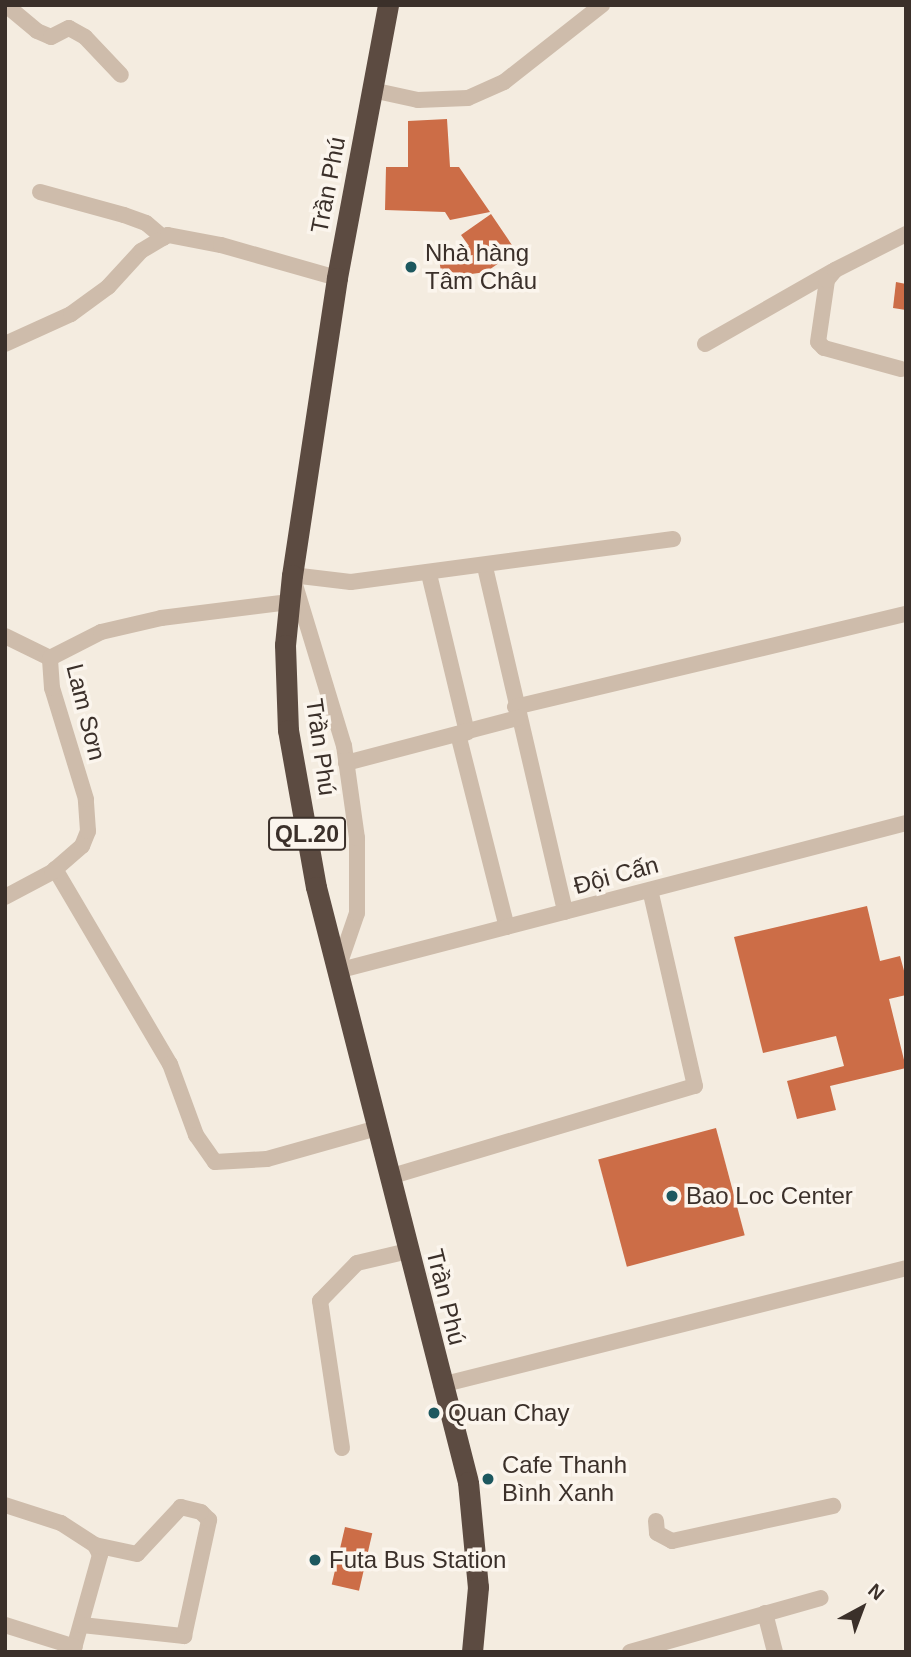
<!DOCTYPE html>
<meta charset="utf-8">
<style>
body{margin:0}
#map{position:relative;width:911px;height:1657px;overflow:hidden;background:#f4ece0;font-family:Arial,sans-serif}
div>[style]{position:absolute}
.building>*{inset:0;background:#cc6d47;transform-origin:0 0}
.street>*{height:16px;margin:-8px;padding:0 8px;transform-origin:8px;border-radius:8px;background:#cebcab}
.highway>*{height:21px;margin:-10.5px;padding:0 10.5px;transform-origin:10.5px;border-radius:10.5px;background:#5c4b41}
.dots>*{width:19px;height:19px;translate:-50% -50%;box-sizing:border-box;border:4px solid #fbf5ed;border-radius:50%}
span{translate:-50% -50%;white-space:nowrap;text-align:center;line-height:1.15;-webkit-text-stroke:7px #fbf5ed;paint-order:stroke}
.shield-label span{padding:2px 5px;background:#fbf5ed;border:2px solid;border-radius:5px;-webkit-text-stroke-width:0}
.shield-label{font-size:23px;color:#3b302a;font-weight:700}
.street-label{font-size:24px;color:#3b302a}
.poi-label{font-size:24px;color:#3b302a}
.left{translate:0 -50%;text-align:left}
.frame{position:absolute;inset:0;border:7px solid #3b302a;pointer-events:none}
.north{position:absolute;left:827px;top:1573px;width:70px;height:70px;-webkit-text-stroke:5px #fbf5ed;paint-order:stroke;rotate:41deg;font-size:19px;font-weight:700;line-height:28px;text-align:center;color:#3b302a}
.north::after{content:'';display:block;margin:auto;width:24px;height:32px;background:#3b302a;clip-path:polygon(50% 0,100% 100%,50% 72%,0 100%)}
</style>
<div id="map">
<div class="building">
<div style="clip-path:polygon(447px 119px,450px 167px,459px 167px,490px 212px,450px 220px,445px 212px,385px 210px,386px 167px,408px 167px,408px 121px)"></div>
<div style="clip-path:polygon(491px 214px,516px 251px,486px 272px,442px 278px,439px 259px,469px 246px,461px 235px)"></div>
<div style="clip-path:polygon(896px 282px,906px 284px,906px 310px,893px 308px)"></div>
<div style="clip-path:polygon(867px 906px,880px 961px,900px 956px,906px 978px,906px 995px,889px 999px,906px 1068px,830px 1086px,836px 1110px,797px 1119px,787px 1081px,844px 1066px,836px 1036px,763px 1053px,734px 937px)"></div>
<div style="left:716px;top:1128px;width:111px;height:122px;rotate:75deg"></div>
<div style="left:345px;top:1527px;width:28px;height:59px;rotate:13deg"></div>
</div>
<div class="street">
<div style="left:6px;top:5px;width:40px;rotate:40deg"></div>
<div style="left:37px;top:31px;width:15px;rotate:23deg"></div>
<div style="left:51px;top:37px;width:20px;rotate:-27deg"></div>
<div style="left:69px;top:28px;width:18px;rotate:29deg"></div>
<div style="left:85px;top:37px;width:52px;rotate:46.5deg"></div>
<div style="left:372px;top:90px;width:47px;rotate:12.3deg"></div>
<div style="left:418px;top:100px;width:50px;rotate:-2.3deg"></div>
<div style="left:468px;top:98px;width:39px;rotate:-24deg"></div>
<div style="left:504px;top:82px;width:125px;rotate:-38.2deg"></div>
<div style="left:40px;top:192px;width:87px;rotate:15.3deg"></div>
<div style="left:124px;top:215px;width:23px;rotate:20deg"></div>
<div style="left:146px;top:223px;width:23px;rotate:40deg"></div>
<div style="left:5px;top:344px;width:72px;rotate:-24.4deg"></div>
<div style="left:71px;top:314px;width:46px;rotate:-36.1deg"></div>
<div style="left:108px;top:287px;width:49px;rotate:-47.5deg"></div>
<div style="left:141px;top:251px;width:31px;rotate:-31deg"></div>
<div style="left:168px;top:235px;width:54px;rotate:10.7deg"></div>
<div style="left:221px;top:245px;width:121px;rotate:15.9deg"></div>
<div style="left:705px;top:344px;width:147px;rotate:-29.7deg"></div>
<div style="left:901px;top:369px;width:80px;rotate:-164.7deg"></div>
<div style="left:824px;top:348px;width:8px;rotate:-135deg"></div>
<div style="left:818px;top:342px;width:63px;rotate:-81.7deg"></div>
<div style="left:827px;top:280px;width:13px;rotate:-51deg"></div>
<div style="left:835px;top:270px;width:80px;rotate:-26.9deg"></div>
<div style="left:485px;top:567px;width:354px;rotate:76.9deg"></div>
<div style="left:429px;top:574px;width:163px;rotate:76.5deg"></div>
<div style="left:5px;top:636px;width:50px;rotate:26.1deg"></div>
<div style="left:515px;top:707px;width:402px;rotate:-13.4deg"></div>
<div style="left:458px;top:734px;width:199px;rotate:75.8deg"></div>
<div style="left:346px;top:763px;width:178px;rotate:-14.7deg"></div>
<div style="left:55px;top:869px;width:226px;rotate:59.5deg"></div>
<div style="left:170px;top:1064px;width:76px;rotate:69.9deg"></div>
<div style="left:196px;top:1135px;width:33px;rotate:55deg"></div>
<div style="left:215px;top:1162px;width:52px;rotate:-3.3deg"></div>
<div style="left:267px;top:1159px;width:114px;rotate:-15.7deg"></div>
<div style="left:5px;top:897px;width:53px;rotate:-28deg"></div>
<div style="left:52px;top:872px;width:40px;rotate:-41deg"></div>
<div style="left:82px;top:846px;width:16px;rotate:-68deg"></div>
<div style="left:88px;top:831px;width:32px;rotate:-94deg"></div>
<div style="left:86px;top:799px;width:116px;rotate:-107deg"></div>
<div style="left:52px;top:688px;width:30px;rotate:-94deg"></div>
<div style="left:50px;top:658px;width:57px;rotate:-27deg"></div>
<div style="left:101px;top:632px;width:62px;rotate:-13.1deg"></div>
<div style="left:161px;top:618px;width:129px;rotate:-7.1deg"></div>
<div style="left:337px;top:971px;width:61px;rotate:-71deg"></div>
<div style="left:357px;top:913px;width:75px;rotate:-90deg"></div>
<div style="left:357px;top:838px;width:93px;rotate:-98deg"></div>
<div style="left:344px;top:746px;width:179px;rotate:-106.9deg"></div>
<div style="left:292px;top:575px;width:59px;rotate:6.8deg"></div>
<div style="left:351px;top:582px;width:325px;rotate:-7.6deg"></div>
<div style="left:337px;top:971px;width:588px;rotate:-14.58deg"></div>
<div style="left:389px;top:1177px;width:319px;rotate:-16.6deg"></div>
<div style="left:695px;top:1086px;width:201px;rotate:-102.9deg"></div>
<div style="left:441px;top:1385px;width:479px;rotate:-14.1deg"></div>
<div style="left:342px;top:1448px;width:149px;rotate:-98.5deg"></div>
<div style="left:320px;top:1301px;width:53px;rotate:-45.8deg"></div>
<div style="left:357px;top:1263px;width:52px;rotate:-13.2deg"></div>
<div style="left:5px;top:1505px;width:59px;rotate:17.8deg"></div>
<div style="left:61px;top:1523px;width:40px;rotate:32.9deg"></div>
<div style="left:95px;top:1545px;width:11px;rotate:63deg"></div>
<div style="left:100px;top:1555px;width:101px;rotate:105.6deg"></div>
<div style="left:656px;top:1521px;width:12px;rotate:85deg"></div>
<div style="left:657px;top:1533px;width:17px;rotate:28deg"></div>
<div style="left:672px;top:1541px;width:165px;rotate:-12.3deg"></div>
<div style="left:765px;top:1613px;width:40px;rotate:75.6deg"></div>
<div style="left:5px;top:1625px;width:73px;rotate:17.4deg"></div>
<div style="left:82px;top:1625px;width:103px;rotate:6.2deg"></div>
<div style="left:184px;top:1636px;width:119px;rotate:-77.8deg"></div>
<div style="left:209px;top:1520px;width:11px;rotate:-135deg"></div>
<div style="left:201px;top:1512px;width:21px;rotate:-166deg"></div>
<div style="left:181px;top:1507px;width:64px;rotate:133.1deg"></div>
<div style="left:137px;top:1554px;width:43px;rotate:-167.9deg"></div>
<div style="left:630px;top:1652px;width:198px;rotate:-15.8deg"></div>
</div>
<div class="highway">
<div style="left:388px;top:5px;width:278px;rotate:100.6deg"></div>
<div style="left:337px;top:278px;width:300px;rotate:98.6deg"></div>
<div style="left:292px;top:575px;width:70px;rotate:95.7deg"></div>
<div style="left:285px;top:645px;width:85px;rotate:88deg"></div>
<div style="left:288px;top:730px;width:159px;rotate:79.9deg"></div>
<div style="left:316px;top:887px;width:614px;rotate:75.67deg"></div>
<div style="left:468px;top:1482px;width:105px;rotate:84.6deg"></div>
<div style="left:478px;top:1587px;width:65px;rotate:95.3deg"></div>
</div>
<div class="dots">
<div style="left:411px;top:267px;background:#1d585f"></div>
<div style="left:672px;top:1196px;background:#1d585f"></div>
<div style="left:434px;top:1413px;background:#1d585f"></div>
<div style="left:488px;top:1479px;background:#1d585f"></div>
<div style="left:315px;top:1560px;background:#1d585f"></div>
</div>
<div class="shield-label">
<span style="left:307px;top:834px">QL.20</span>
</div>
<div class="street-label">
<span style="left:328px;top:185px;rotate:-79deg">Trần Phú</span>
<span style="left:86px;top:712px;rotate:76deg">Lam Sơn</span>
<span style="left:321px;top:747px;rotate:82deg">Trần Phú</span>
<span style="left:616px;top:875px;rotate:-15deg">Đội Cấn</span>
<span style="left:446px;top:1297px;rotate:76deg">Trần Phú</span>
</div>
<div class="poi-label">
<span class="left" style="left:425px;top:267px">Nhà hàng<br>Tâm Châu</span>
<span class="left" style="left:686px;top:1196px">Bao Loc Center</span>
<span class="left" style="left:448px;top:1413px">Quan Chay</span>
<span class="left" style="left:502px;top:1479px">Cafe Thanh<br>Bình Xanh</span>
<span class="left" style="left:329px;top:1560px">Futa Bus Station</span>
</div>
<div class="frame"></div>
<div class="north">N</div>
</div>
